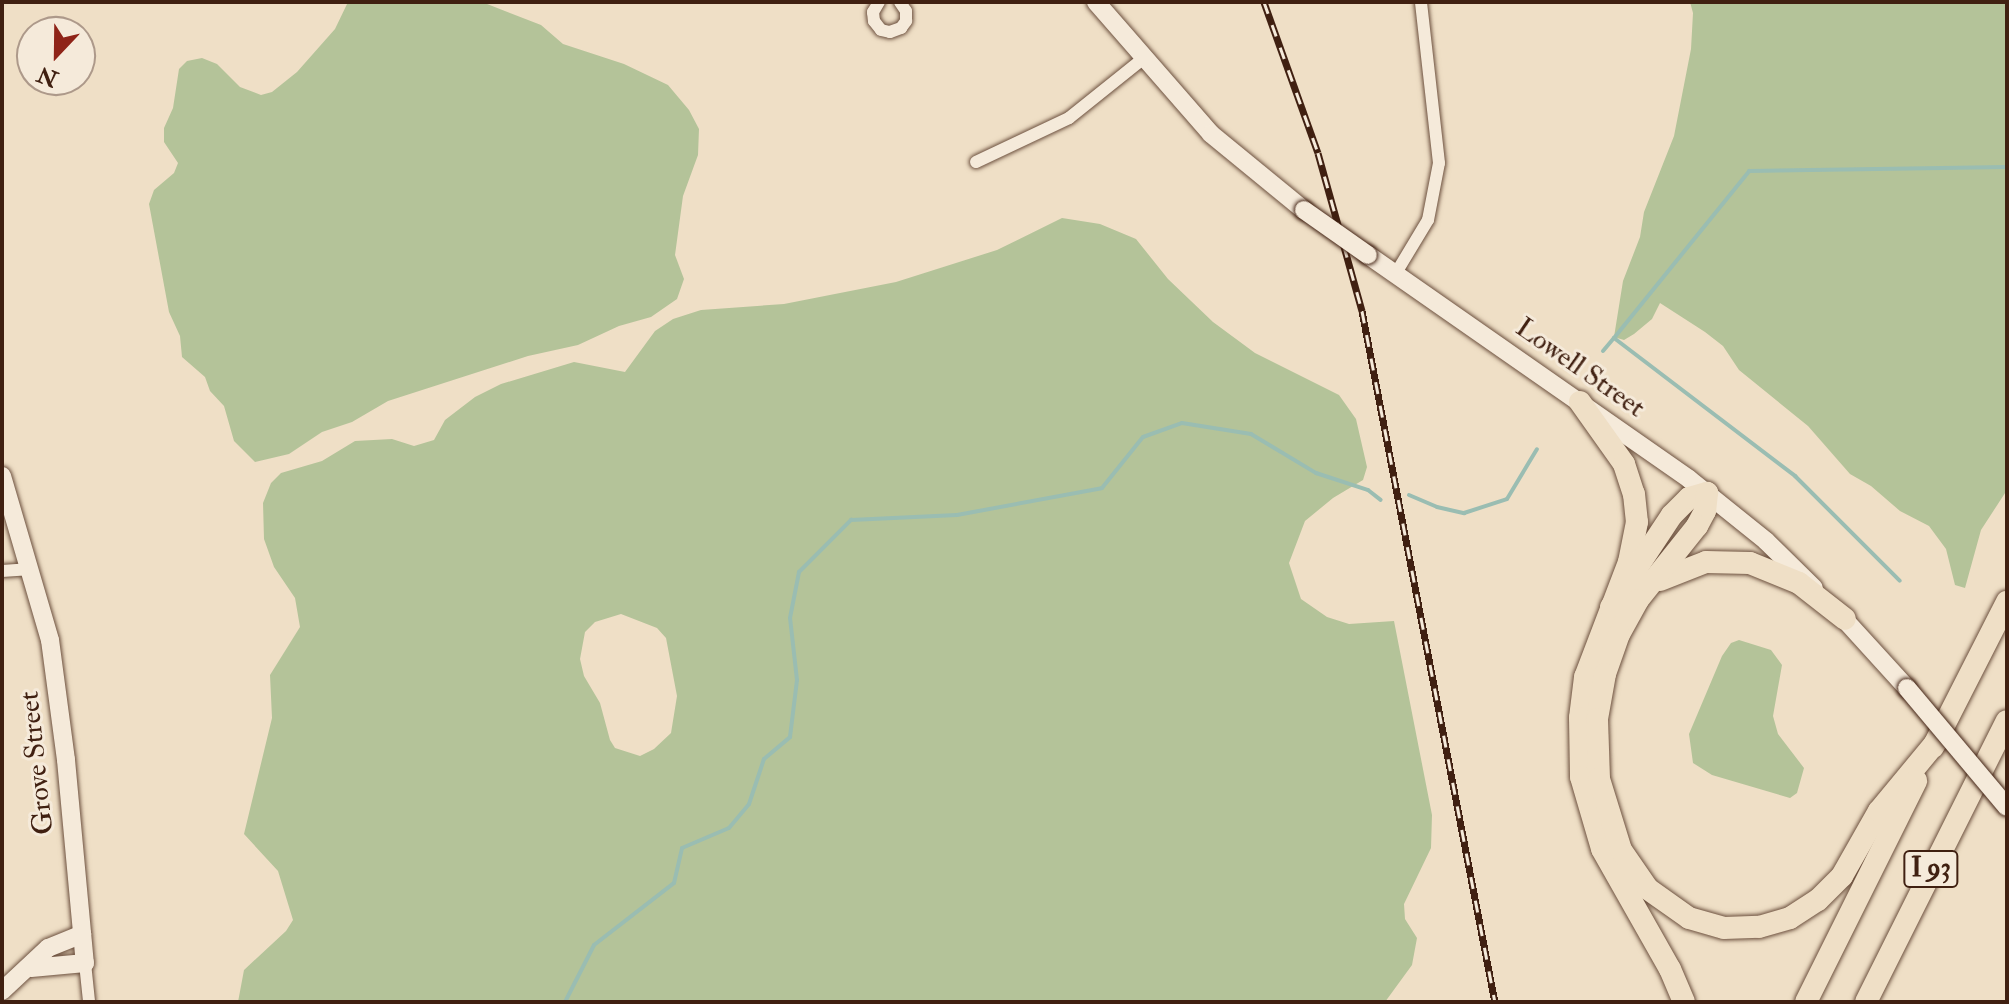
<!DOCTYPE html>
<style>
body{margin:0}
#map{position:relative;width:2009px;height:1004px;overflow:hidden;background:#efdfc6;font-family:"IM FELL Double Pica",serif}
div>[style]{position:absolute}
.green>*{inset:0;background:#b4c399}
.stream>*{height:4px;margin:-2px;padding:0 2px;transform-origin:2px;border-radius:2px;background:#9abdb2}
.roads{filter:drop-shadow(0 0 2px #6c503e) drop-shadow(0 0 2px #6c503e)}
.street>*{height:12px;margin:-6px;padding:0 6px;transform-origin:6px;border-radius:6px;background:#f5eada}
.secondary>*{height:18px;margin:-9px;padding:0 9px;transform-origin:9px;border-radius:9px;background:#f5eada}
.highway>*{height:22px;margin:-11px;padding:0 11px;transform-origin:11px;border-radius:11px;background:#efdfc6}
.rail>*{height:7px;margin-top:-3.5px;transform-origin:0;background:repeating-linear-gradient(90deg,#f5eada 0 12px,#402011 0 24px);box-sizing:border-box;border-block:2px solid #402011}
.bridges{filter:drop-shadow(0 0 2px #402011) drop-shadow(0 0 2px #402011)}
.secondary-bridge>*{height:18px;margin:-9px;padding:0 9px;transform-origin:9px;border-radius:9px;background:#f5eada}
span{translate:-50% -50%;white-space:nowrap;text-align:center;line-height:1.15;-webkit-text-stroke:6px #f5eada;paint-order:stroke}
.shield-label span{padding:2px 6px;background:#f5eada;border:2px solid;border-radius:6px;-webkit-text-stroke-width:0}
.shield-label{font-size:26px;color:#402011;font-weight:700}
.street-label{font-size:28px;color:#402011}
.frame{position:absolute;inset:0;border:4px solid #402011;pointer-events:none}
.north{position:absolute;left:16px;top:16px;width:80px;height:80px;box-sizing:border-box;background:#f5eada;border:2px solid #ad998a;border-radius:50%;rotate:202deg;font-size:22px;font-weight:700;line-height:32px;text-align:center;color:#402011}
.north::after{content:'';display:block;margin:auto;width:28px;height:36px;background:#8f2418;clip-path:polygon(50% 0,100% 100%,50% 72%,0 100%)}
</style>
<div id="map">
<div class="green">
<div style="clip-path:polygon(348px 2px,482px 2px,541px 25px,563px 44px,624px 64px,668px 85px,689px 110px,699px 129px,698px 155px,683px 196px,675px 255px,684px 279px,677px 299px,651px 317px,619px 326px,578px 345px,528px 356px,388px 401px,352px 422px,322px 432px,289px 454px,255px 462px,234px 441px,224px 406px,210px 391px,205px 377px,182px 357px,180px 336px,169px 312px,149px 204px,154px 190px,174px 173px,178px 163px,164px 142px,164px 128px,173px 108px,179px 69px,187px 61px,202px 58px,217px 64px,240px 87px,261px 95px,272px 92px,297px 72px,335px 29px)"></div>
<div style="clip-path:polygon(1690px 2px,2007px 2px,2007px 490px,1981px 530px,1965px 588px,1955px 585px,1946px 549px,1929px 526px,1900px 511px,1871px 486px,1850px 474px,1808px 426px,1739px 370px,1723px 346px,1705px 332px,1660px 303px,1652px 319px,1634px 334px,1624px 340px,1614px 337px,1623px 281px,1640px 237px,1644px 212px,1674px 136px,1691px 49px,1693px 13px)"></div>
<div style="clip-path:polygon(evenodd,1062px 218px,1100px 224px,1136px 239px,1168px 279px,1213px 322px,1255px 353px,1339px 395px,1356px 419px,1367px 467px,1363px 480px,1333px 498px,1305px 521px,1289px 563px,1301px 599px,1327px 617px,1349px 624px,1394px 621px,1432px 815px,1431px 848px,1404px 904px,1405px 919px,1417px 938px,1412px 965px,1385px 1002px,238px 1002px,244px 970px,286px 931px,293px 920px,278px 871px,244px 834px,272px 718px,270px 675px,300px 627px,295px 598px,274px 567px,264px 539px,263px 503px,271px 483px,281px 473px,322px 461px,355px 441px,392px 439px,414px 446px,434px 440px,445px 420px,475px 397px,501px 384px,574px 362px,625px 372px,655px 331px,673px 319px,701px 310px,784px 304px,896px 282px,997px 250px,1062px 218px,621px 614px,657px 628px,666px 638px,677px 696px,671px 733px,654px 749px,640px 756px,615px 748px,610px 740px,600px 703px,584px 676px,580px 659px,585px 632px,595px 622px,621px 614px)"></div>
<div style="clip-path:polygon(1739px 640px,1771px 650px,1782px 665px,1773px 716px,1778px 734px,1804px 768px,1797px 793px,1790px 798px,1712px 775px,1693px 763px,1689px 734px,1722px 656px,1731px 643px)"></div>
</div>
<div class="stream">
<div style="left:1614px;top:338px;width:215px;rotate:-51deg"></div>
<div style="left:1749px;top:171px;width:258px;rotate:-0.9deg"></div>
<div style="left:1603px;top:351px;width:17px;rotate:-50deg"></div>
<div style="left:1614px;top:338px;width:228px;rotate:37.3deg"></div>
<div style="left:1795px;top:476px;width:148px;rotate:45deg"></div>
<div style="left:1409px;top:495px;width:30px;rotate:23deg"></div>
<div style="left:1437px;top:507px;width:28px;rotate:13deg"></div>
<div style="left:1464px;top:513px;width:45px;rotate:-18deg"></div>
<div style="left:1507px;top:499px;width:58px;rotate:-59deg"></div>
<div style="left:565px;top:1002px;width:64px;rotate:-63deg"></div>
<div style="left:594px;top:945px;width:101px;rotate:-37.8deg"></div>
<div style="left:674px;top:883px;width:36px;rotate:-77deg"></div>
<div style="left:682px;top:848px;width:51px;rotate:-23.1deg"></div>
<div style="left:729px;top:828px;width:31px;rotate:-50deg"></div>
<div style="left:749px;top:804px;width:47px;rotate:-71.6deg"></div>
<div style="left:764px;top:759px;width:34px;rotate:-40deg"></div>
<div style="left:790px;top:737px;width:57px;rotate:-83deg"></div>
<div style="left:797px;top:680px;width:62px;rotate:-96.4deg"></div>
<div style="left:790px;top:618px;width:47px;rotate:-78.9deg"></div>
<div style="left:799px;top:572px;width:74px;rotate:-45deg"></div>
<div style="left:851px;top:520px;width:106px;rotate:-2.7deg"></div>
<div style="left:957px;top:515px;width:147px;rotate:-10.5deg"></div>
<div style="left:1102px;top:488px;width:65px;rotate:-51.2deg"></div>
<div style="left:1143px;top:437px;width:41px;rotate:-19.7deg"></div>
<div style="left:1182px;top:423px;width:70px;rotate:9.1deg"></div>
<div style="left:1251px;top:434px;width:76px;rotate:31deg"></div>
<div style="left:1316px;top:473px;width:55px;rotate:18.1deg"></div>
<div style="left:1368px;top:490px;width:16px;rotate:38deg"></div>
</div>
<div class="roads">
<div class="street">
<div style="left:879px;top:2px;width:12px;rotate:121deg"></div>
<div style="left:873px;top:12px;width:9px;rotate:84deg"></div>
<div style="left:874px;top:21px;width:11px;rotate:52deg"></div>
<div style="left:881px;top:30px;width:9px;rotate:13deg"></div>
<div style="left:890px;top:32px;width:12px;rotate:-20deg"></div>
<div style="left:901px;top:28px;width:9px;rotate:-54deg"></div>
<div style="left:906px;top:21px;width:10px;rotate:-90deg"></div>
<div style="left:906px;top:11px;width:11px;rotate:-124deg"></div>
<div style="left:976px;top:162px;width:103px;rotate:-25.3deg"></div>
<div style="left:1069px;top:118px;width:96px;rotate:-38.7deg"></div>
<div style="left:1396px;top:273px;width:62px;rotate:-58.9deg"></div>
<div style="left:1428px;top:220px;width:58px;rotate:-79.1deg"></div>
<div style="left:1439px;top:163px;width:162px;rotate:-96.4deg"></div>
<div style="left:2px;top:571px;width:29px;rotate:-4deg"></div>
<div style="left:85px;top:963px;width:39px;rotate:84deg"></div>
</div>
<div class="secondary">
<div style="left:1096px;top:2px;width:175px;rotate:48.9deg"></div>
<div style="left:1211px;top:134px;width:120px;rotate:39.3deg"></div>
<div style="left:1368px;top:255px;width:391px;rotate:34.9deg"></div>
<div style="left:1689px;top:479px;width:99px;rotate:38.8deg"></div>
<div style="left:1766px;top:541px;width:67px;rotate:44.4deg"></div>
<div style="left:2px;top:476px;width:171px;rotate:73.7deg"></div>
<div style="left:50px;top:640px;width:121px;rotate:82.4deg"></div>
<div style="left:66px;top:760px;width:204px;rotate:84.7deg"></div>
<div style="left:85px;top:963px;width:54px;rotate:174.7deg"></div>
<div style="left:1835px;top:609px;width:107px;rotate:47.7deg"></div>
<div style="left:2px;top:991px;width:63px;rotate:-43.1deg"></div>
<div style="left:48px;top:948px;width:37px;rotate:-22deg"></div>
</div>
<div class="highway">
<div style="left:1580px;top:402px;width:76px;rotate:54.6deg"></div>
<div style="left:1624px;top:464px;width:32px;rotate:72deg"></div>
<div style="left:1634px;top:494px;width:28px;rotate:84deg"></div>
<div style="left:1637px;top:522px;width:41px;rotate:101.3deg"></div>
<div style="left:1629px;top:562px;width:123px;rotate:110.9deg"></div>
<div style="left:1585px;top:677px;width:41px;rotate:97deg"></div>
<div style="left:1580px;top:718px;width:59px;rotate:89deg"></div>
<div style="left:1581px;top:777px;width:75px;rotate:73.7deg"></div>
<div style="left:1602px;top:849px;width:138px;rotate:60.5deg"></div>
<div style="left:1670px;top:969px;width:36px;rotate:67deg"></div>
<div style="left:1660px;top:580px;width:49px;rotate:-21.4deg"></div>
<div style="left:1706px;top:562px;width:44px;rotate:1.3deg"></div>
<div style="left:1750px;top:563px;width:53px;rotate:22.2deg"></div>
<div style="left:1799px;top:583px;width:58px;rotate:38deg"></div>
<div style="left:1611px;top:607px;width:110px;rotate:-56.5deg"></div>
<div style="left:1672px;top:515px;width:24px;rotate:-45deg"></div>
<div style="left:1689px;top:498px;width:19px;rotate:-16deg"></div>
<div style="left:1707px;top:493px;width:18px;rotate:96deg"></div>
<div style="left:1705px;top:511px;width:17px;rotate:118deg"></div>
<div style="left:1697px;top:526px;width:95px;rotate:128.6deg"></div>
<div style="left:1638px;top:600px;width:39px;rotate:119deg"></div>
<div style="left:1619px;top:634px;width:42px;rotate:109.3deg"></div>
<div style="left:1605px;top:674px;width:46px;rotate:100.1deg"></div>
<div style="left:1597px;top:719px;width:60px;rotate:88.1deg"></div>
<div style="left:1599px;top:779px;width:74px;rotate:72.8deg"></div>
<div style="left:1621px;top:850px;width:47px;rotate:55.3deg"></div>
<div style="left:1648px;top:889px;width:50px;rotate:35.3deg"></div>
<div style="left:1689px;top:918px;width:36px;rotate:16deg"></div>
<div style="left:1724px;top:928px;width:35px;rotate:-2deg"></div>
<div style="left:1759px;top:927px;width:32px;rotate:-16deg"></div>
<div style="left:1790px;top:918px;width:33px;rotate:-33deg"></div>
<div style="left:1818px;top:900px;width:34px;rotate:-45deg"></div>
<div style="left:1842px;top:876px;width:75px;rotate:-60.4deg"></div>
<div style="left:1879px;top:811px;width:89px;rotate:-50.4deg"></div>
<div style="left:1933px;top:747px;width:163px;rotate:-63deg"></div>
<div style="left:1806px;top:1002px;width:247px;rotate:-63.5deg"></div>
<div style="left:1866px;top:1002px;width:314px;rotate:-63.4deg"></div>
</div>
</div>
<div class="rail">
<div style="left:1264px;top:2px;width:160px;rotate:70.3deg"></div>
<div style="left:1318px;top:153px;width:164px;rotate:74.4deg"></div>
<div style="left:1362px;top:311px;width:704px;rotate:79.11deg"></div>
</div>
<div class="bridges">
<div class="secondary-bridge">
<div style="left:1304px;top:210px;width:78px;rotate:35.1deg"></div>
<div style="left:1907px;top:688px;width:155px;rotate:50deg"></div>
</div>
</div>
<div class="shield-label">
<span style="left:1931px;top:869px">I 93</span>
</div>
<div class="street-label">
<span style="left:1580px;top:368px;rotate:35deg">Lowell Street</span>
<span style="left:37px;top:763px;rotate:-96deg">Grove Street</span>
</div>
<div class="frame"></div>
<div class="north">N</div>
</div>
